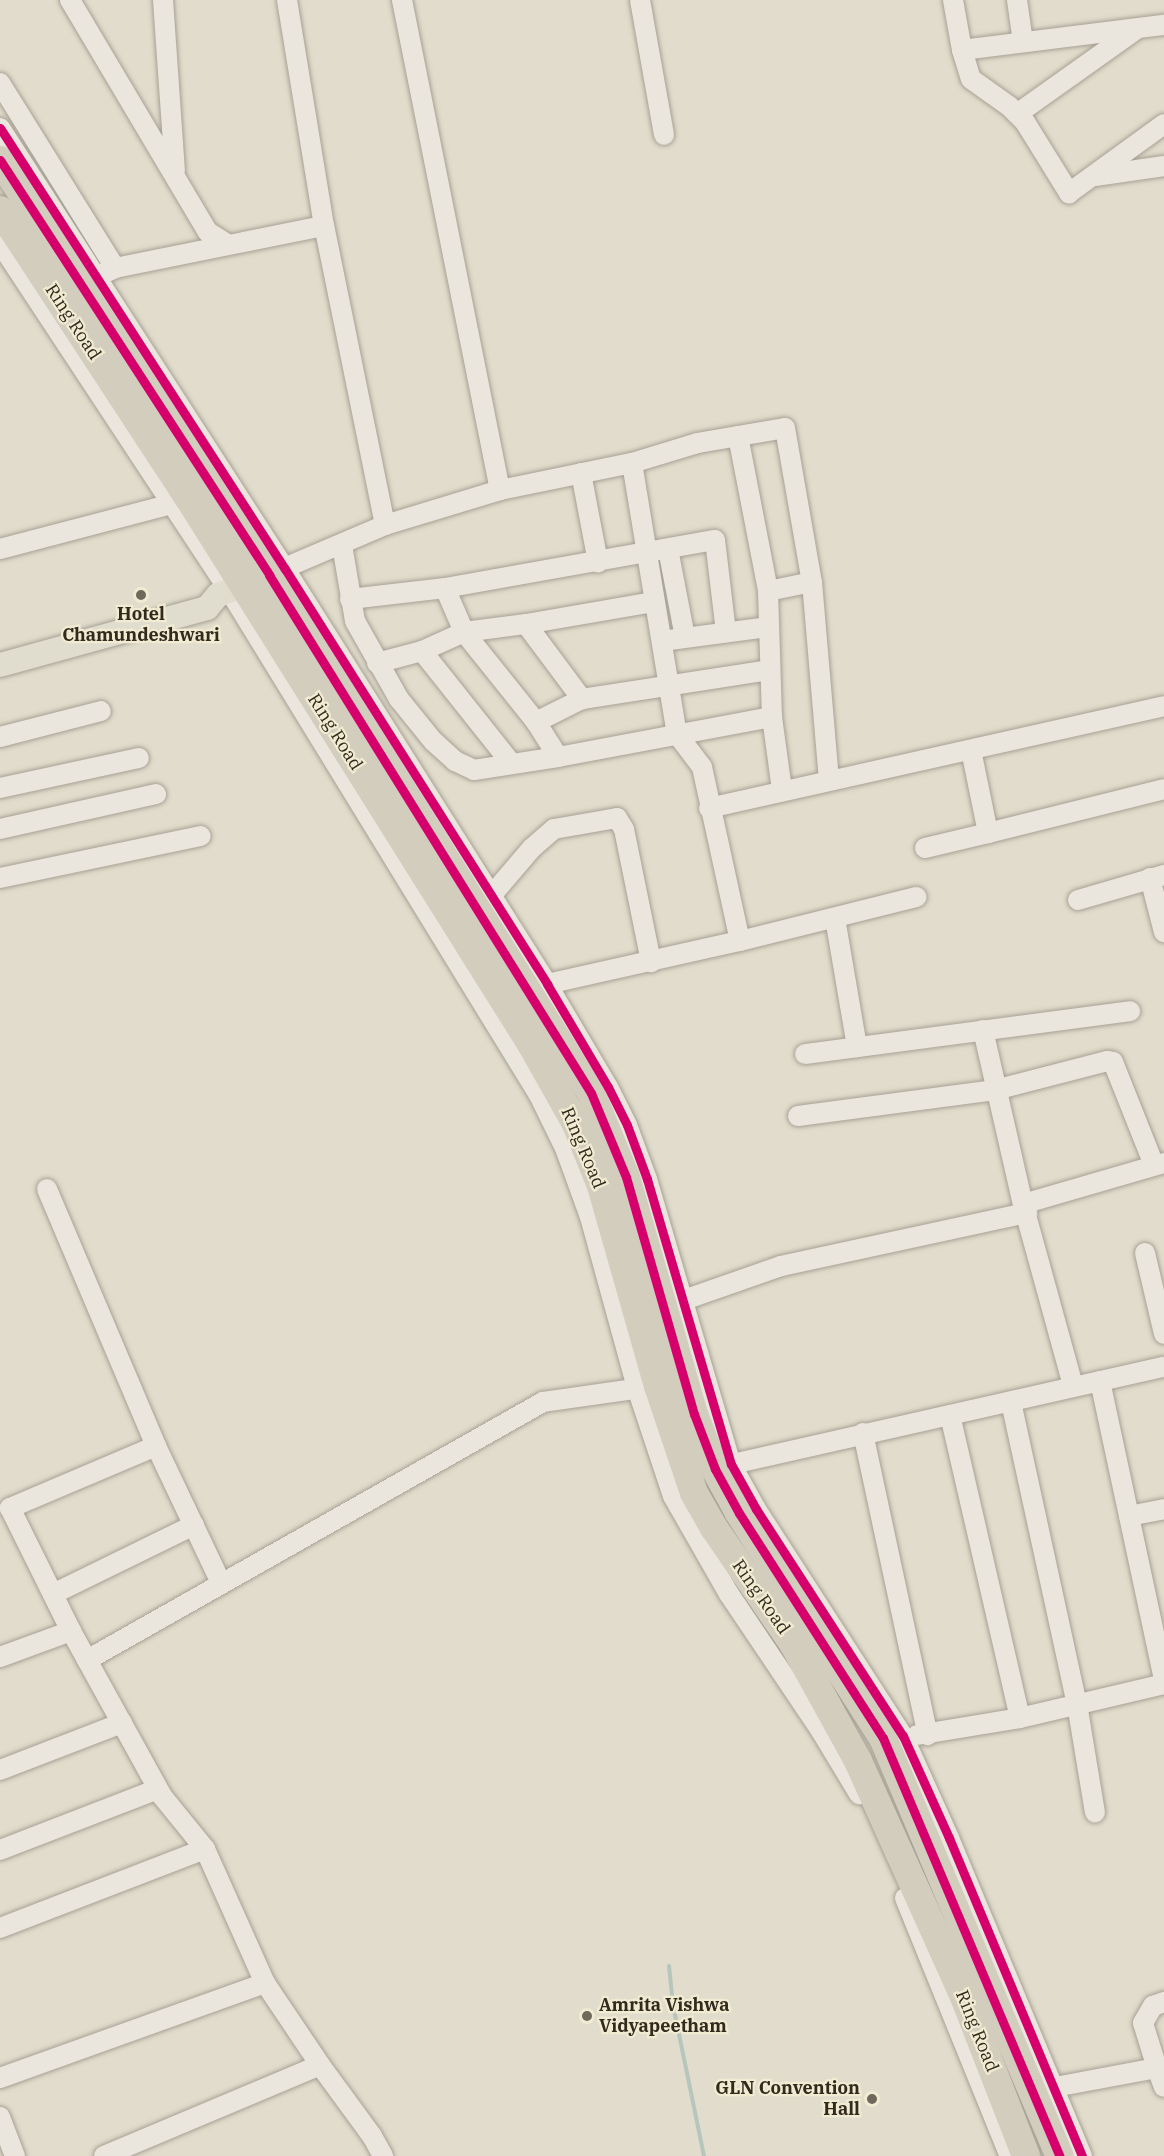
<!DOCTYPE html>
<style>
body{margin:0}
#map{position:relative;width:1164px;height:2156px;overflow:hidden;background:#e1dccb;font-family:"IBM Plex Serif",serif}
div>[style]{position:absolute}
.stream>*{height:4px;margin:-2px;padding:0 2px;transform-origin:2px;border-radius:2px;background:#b7c6bd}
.roads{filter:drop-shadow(0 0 2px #a6a195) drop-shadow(0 0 2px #a6a195)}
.minor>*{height:20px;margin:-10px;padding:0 10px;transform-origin:10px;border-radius:10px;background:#eae6dd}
.major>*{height:24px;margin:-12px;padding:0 12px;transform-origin:12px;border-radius:12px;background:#e0ddcf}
.highway>*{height:28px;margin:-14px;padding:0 14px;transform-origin:14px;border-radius:14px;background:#d3cdbd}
.cycleway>*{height:9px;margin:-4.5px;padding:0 4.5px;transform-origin:4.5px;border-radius:4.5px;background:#d6006c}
.dots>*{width:16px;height:16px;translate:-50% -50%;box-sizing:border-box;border:3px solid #f1ebd2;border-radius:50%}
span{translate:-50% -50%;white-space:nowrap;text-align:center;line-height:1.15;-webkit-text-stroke:4.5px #f1ebd2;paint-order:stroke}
.street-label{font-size:18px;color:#332a1e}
.poi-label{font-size:18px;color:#332a1e;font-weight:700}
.left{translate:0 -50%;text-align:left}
.right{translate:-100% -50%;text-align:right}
</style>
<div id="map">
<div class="stream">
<div style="left:669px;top:1966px;width:39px;rotate:84deg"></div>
<div style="left:673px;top:2005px;width:154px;rotate:78.4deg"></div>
</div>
<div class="roads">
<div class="minor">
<div style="left:70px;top:0;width:270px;rotate:59.3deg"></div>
<div style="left:208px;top:232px;width:22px;rotate:32deg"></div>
<div style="left:163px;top:0;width:171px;rotate:86deg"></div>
<div style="left:402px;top:0;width:500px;rotate:78.7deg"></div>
<div style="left:640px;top:0;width:137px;rotate:79.9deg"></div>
<div style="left:953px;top:0;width:51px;rotate:79.8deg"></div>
<div style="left:962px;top:50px;width:30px;rotate:73deg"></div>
<div style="left:971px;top:79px;width:47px;rotate:35.4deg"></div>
<div style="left:1009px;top:106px;width:23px;rotate:45deg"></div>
<div style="left:1025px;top:122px;width:84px;rotate:58.2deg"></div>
<div style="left:1069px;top:193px;width:117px;rotate:-36deg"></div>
<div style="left:1017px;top:0;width:42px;rotate:81.9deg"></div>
<div style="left:962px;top:50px;width:204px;rotate:-7.1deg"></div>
<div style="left:0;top:83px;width:218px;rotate:58.1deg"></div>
<div style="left:1017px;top:114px;width:145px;rotate:-35.4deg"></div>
<div style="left:0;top:128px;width:525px;rotate:57.13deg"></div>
<div style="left:285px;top:569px;width:491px;rotate:57.7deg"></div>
<div style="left:547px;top:984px;width:120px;rotate:59.4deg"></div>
<div style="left:608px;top:1087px;width:42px;rotate:63.4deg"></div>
<div style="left:627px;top:1125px;width:58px;rotate:69.7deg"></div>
<div style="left:647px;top:1179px;width:297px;rotate:73.6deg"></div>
<div style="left:731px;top:1464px;width:51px;rotate:60.9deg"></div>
<div style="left:756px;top:1509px;width:270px;rotate:57.1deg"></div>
<div style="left:903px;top:1736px;width:112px;rotate:65.7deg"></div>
<div style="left:949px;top:1838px;width:345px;rotate:67.3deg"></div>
<div style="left:1095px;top:176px;width:70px;rotate:-8.2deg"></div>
<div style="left:0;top:243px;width:416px;rotate:56.6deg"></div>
<div style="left:229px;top:590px;width:593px;rotate:58.46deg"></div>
<div style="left:539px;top:1095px;width:59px;rotate:63.9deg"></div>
<div style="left:565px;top:1148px;width:73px;rotate:70.1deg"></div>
<div style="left:590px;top:1217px;width:177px;rotate:74.6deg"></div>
<div style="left:637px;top:1388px;width:114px;rotate:71.6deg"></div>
<div style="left:673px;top:1496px;width:113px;rotate:60.3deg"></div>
<div style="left:729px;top:1594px;width:165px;rotate:56.1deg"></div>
<div style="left:821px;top:1731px;width:74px;rotate:58.9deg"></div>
<div style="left:96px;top:277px;width:21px;rotate:-25deg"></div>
<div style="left:115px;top:268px;width:213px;rotate:-11.4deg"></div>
<div style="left:738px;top:436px;width:158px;rotate:79deg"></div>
<div style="left:768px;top:591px;width:126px;rotate:88.2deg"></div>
<div style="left:772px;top:717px;width:74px;rotate:82.2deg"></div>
<div style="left:632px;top:463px;width:275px;rotate:80.6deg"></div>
<div style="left:677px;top:734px;width:41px;rotate:52.9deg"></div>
<div style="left:702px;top:767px;width:178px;rotate:77.7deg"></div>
<div style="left:581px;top:473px;width:91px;rotate:79.2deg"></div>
<div style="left:385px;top:525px;width:120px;rotate:-16.9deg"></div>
<div style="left:500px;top:490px;width:135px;rotate:-11.6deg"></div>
<div style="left:632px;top:463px;width:69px;rotate:-16.9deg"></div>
<div style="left:698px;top:443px;width:88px;rotate:-9.8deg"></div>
<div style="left:785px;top:428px;width:156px;rotate:80.1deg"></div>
<div style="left:812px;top:582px;width:198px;rotate:85.1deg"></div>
<div style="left:342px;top:545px;width:77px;rotate:80.3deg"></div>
<div style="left:355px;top:621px;width:90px;rotate:60.6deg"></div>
<div style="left:399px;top:699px;width:54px;rotate:51deg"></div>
<div style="left:433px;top:741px;width:30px;rotate:42deg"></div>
<div style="left:455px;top:761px;width:21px;rotate:25deg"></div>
<div style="left:474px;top:770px;width:85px;rotate:-8.8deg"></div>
<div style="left:558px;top:757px;width:218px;rotate:-10.6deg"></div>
<div style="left:0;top:549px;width:178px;rotate:-14.7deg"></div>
<div style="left:668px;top:549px;width:90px;rotate:79.1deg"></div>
<div style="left:275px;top:572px;width:120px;rotate:-23.1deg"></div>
<div style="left:385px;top:525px;width:305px;rotate:-101.5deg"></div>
<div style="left:324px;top:226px;width:229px;rotate:-99.3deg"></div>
<div style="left:445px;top:588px;width:48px;rotate:66.6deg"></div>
<div style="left:464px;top:632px;width:115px;rotate:51.3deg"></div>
<div style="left:536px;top:722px;width:41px;rotate:57.8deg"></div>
<div style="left:768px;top:591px;width:45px;rotate:-11.6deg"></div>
<div style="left:350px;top:599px;width:96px;rotate:-6.6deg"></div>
<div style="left:445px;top:588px;width:274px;rotate:-10.1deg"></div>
<div style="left:715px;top:540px;width:93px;rotate:83.2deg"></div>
<div style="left:526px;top:624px;width:94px;rotate:53.3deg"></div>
<div style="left:662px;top:641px;width:108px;rotate:-7.5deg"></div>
<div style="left:422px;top:651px;width:144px;rotate:51.5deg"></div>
<div style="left:377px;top:663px;width:47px;rotate:-14.9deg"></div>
<div style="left:422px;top:651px;width:46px;rotate:-24.3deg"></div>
<div style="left:464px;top:632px;width:63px;rotate:-7.4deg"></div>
<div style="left:526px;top:624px;width:130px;rotate:-9.8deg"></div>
<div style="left:536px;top:722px;width:51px;rotate:-26.6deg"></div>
<div style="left:582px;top:699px;width:189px;rotate:-8.8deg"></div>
<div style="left:0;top:737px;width:104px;rotate:-14.4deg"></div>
<div style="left:971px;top:750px;width:85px;rotate:78.4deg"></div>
<div style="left:988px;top:833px;width:181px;rotate:-14deg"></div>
<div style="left:0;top:788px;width:142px;rotate:-12.2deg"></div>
<div style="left:709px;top:808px;width:466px;rotate:-12.6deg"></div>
<div style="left:0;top:829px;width:160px;rotate:-12.6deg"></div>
<div style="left:925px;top:848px;width:65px;rotate:-13.4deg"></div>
<div style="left:0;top:878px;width:205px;rotate:-11.8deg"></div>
<div style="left:1150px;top:878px;width:56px;rotate:75.5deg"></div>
<div style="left:491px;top:896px;width:63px;rotate:-49.5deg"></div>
<div style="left:532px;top:848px;width:29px;rotate:-41deg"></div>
<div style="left:554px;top:829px;width:64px;rotate:-9.9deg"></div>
<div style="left:617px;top:818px;width:13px;rotate:58deg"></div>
<div style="left:624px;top:829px;width:136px;rotate:78.5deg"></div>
<div style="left:1078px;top:900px;width:90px;rotate:-16.2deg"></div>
<div style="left:835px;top:918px;width:131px;rotate:80.3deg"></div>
<div style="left:547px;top:984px;width:198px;rotate:-12.6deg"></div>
<div style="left:740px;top:941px;width:182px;rotate:-14deg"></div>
<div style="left:983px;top:1030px;width:179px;rotate:77.1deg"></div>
<div style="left:1023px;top:1204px;width:189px;rotate:74.6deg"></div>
<div style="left:805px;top:1054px;width:328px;rotate:-7.5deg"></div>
<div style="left:798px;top:1116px;width:199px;rotate:-7.5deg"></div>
<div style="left:995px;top:1090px;width:116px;rotate:-14.5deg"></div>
<div style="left:1107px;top:1061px;width:6px;rotate:9deg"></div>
<div style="left:1113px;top:1062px;width:111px;rotate:68.3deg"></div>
<div style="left:47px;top:1189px;width:279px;rotate:67deg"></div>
<div style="left:156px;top:1446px;width:152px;rotate:64.6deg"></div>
<div style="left:1023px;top:1204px;width:147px;rotate:-16.2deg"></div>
<div style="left:1145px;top:1253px;width:83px;rotate:76.8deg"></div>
<div style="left:681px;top:1301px;width:106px;rotate:-19.3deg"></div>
<div style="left:781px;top:1266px;width:252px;rotate:-12.2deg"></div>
<div style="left:1100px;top:1381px;width:306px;rotate:77.9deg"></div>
<div style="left:1011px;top:1402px;width:309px;rotate:77.7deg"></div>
<div style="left:1077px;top:1704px;width:110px;rotate:80.6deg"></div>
<div style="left:950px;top:1415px;width:311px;rotate:77deg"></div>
<div style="left:863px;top:1433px;width:309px;rotate:77.9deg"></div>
<div style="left:156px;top:1446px;width:159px;rotate:157deg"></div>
<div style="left:10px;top:1508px;width:137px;rotate:63.6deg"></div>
<div style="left:71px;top:1631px;width:188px;rotate:61.1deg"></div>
<div style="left:162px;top:1796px;width:68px;rotate:50.9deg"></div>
<div style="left:205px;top:1849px;width:147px;rotate:65.9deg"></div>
<div style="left:265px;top:1983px;width:99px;rotate:56.1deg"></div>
<div style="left:719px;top:1467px;width:456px;rotate:-12.7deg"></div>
<div style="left:1129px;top:1516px;width:36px;rotate:-11deg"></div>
<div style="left:53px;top:1594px;width:157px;rotate:-26.1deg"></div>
<div style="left:0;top:1657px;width:76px;rotate:-20.1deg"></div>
<div style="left:87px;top:1660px;width:524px;rotate:-29.5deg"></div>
<div style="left:543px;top:1402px;width:107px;rotate:-8.1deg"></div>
<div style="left:917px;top:1735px;width:104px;rotate:-9.4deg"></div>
<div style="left:1020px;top:1718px;width:148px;rotate:-13.3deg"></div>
<div style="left:0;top:1770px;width:131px;rotate:-21.1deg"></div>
<div style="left:0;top:1850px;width:169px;rotate:-21.1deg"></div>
<div style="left:905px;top:1898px;width:279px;rotate:67.9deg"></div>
<div style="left:0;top:1928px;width:220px;rotate:-21.1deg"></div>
<div style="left:1157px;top:2068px;width:20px;rotate:70deg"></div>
<div style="left:0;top:2078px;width:282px;rotate:-19.7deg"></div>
<div style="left:1055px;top:2087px;width:104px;rotate:-10.6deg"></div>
<div style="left:1157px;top:2068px;width:47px;rotate:-107.3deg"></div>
<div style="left:1143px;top:2023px;width:20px;rotate:-60deg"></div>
<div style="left:1153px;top:2006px;width:12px;rotate:-20deg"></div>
<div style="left:0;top:2117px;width:42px;rotate:69deg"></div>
<div style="left:104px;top:2156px;width:234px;rotate:-22.8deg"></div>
<div style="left:320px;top:2065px;width:88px;rotate:53.8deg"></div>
<div style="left:372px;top:2136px;width:23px;rotate:61deg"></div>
</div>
<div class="major">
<div style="left:0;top:665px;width:215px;rotate:-15.4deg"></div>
<div style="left:207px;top:608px;width:17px;rotate:-50deg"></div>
<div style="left:218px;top:595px;width:45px;rotate:-20.9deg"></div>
</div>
<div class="highway">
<div style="left:0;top:160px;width:495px;rotate:57deg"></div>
<div style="left:269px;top:575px;width:610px;rotate:58.13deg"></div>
<div style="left:591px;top:1093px;width:91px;rotate:67.4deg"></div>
<div style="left:626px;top:1177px;width:247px;rotate:74deg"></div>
<div style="left:694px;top:1414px;width:59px;rotate:69.1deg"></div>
<div style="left:715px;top:1469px;width:50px;rotate:61.4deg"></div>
<div style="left:739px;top:1513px;width:267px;rotate:57.4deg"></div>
<div style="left:883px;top:1738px;width:454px;rotate:67.1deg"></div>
<div style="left:0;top:210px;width:343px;rotate:56.8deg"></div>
<div style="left:188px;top:497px;width:646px;rotate:57.91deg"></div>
<div style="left:531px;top:1044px;width:92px;rotate:60.6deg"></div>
<div style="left:576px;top:1124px;width:67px;rotate:68deg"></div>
<div style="left:601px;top:1186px;width:208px;rotate:74.1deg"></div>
<div style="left:658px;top:1386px;width:113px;rotate:71.4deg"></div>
<div style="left:694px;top:1493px;width:40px;rotate:60.3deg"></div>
<div style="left:714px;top:1528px;width:142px;rotate:55.6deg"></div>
<div style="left:794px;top:1645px;width:132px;rotate:61.1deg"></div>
<div style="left:858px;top:1761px;width:259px;rotate:65.8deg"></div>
<div style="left:964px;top:1997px;width:171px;rotate:68.7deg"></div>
</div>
</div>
<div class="cycleway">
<div style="left:0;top:128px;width:525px;rotate:57.13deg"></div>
<div style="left:285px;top:569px;width:491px;rotate:57.7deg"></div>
<div style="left:547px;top:984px;width:120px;rotate:59.4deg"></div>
<div style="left:608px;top:1087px;width:42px;rotate:63.4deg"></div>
<div style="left:627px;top:1125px;width:58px;rotate:69.7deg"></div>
<div style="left:647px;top:1179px;width:297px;rotate:73.6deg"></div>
<div style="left:731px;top:1464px;width:51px;rotate:60.9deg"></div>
<div style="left:756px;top:1509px;width:270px;rotate:57.1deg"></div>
<div style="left:903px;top:1736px;width:112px;rotate:65.7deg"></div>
<div style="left:949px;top:1838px;width:345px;rotate:67.3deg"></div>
<div style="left:0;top:160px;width:495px;rotate:57deg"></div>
<div style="left:269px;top:575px;width:610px;rotate:58.13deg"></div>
<div style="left:591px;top:1093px;width:91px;rotate:67.4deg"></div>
<div style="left:626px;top:1177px;width:247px;rotate:74deg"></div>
<div style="left:694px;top:1414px;width:59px;rotate:69.1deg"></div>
<div style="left:715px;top:1469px;width:50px;rotate:61.4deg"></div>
<div style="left:739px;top:1513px;width:267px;rotate:57.4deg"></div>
<div style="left:883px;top:1738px;width:454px;rotate:67.1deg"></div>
</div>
<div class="dots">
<div style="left:141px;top:595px;background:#70685b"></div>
<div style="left:587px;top:2016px;background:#70685b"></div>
<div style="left:872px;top:2099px;background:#70685b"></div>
</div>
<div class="street-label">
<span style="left:73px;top:322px;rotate:57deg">Ring Road</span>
<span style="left:335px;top:732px;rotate:58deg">Ring Road</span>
<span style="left:583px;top:1148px;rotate:67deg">Ring Road</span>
<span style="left:761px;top:1597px;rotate:55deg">Ring Road</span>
<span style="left:977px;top:2031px;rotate:68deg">Ring Road</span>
</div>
<div class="poi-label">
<span style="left:141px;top:625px">Hotel<br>Chamundeshwari</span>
<span class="left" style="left:599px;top:2016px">Amrita Vishwa<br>Vidyapeetham</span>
<span class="right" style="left:860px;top:2099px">GLN Convention<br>Hall</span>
</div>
</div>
